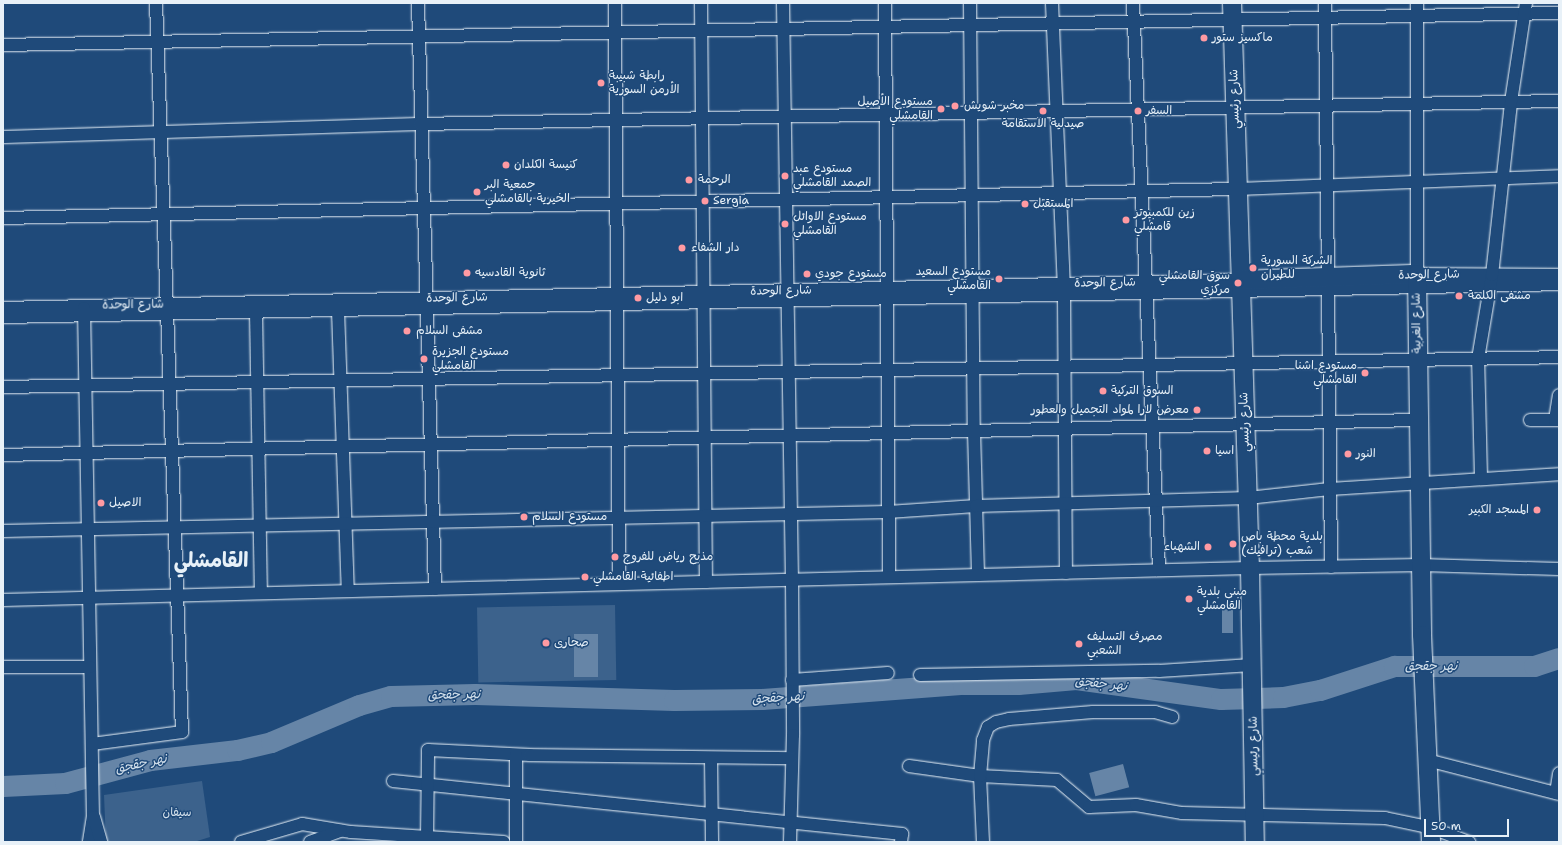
<!DOCTYPE html>
<meta charset="utf-8">
<style>
body{margin:0}
#map{position:relative;width:1562px;height:845px;overflow:hidden;background:#1f4a7a;font-family:"Shantell Sans","Playpen Sans Arabic",sans-serif}
div>[style]{position:absolute}
.green>*{inset:0;background:#3c628c;transform-origin:0 0}
.water>*{inset:0;background:#6685a7;transform-origin:0 0}
.river>*{height:21px;margin:-10.5px;padding:0 10.5px;transform-origin:10.5px;border-radius:10.5px;background:#6685a7}
.roads{filter:drop-shadow(0 0 1px #e8f1f8) drop-shadow(0 0 1px #e8f1f8)}
.minor>*{height:12px;margin:-6px;padding:0 6px;transform-origin:6px;border-radius:6px;background:#1f4a7a}
.highway>*{height:18px;margin:-9px;padding:0 9px;transform-origin:9px;border-radius:9px;background:#1f4a7a}
.dots>*{width:11px;height:11px;translate:-50% -50%;box-sizing:border-box;border:2px solid #1f4a7a;border-radius:50%}
span{translate:-50% -50%;white-space:nowrap;text-align:center;line-height:1.15;-webkit-text-stroke:3px #1f4a7a;paint-order:stroke}
.poi-label{font-size:12px;color:#e8f1f8}
.left{translate:0 -50%;text-align:left}
.right{translate:-100% -50%;text-align:right}
.street-label{font-size:12px;color:#e8f1f8}
.park-label{font-size:12px;color:#d7e3ed}
.water-label{font-size:13px;color:#d4e1ec;font-style:italic}
.town-label{font-size:20px;color:#e8f1f8;font-weight:700}
.frame{position:absolute;inset:0;border:4px solid #e8f1f8;pointer-events:none}
.scale{position:absolute;left:1424px;top:819px;width:85px;height:18px;box-sizing:border-box;border:2px solid #e8f1f8;border-top:0;padding-left:5px;font-size:12px;line-height:14px;white-space:nowrap;color:#e8f1f8;-webkit-text-stroke:3px #1f4a7a;paint-order:stroke}
</style>
<div id="map">
<div class="green">
<div style="left:615px;top:605px;width:75px;height:138px;rotate:89deg"></div>
<div style="clip-path:polygon(202px 781px,210px 837px,194px 842px,106px 842px,104px 795px)"></div>
</div>
<div class="water">
<div style="left:1222px;top:607px;width:11px;height:26px"></div>
<div style="left:574px;top:634px;width:24px;height:43px"></div>
<div style="left:1123px;top:764px;width:24px;height:35px;rotate:75deg"></div>
</div>
<div class="river">
<div style="left:3px;top:786px;width:62px;rotate:-2.8deg"></div>
<div style="left:65px;top:783px;width:88px;rotate:-15.1deg"></div>
<div style="left:150px;top:760px;width:88px;rotate:-6.6deg"></div>
<div style="left:237px;top:750px;width:35px;rotate:-13deg"></div>
<div style="left:271px;top:742px;width:95px;rotate:-22.8deg"></div>
<div style="left:359px;top:705px;width:33px;rotate:-16deg"></div>
<div style="left:391px;top:696px;width:84px;rotate:-1.4deg"></div>
<div style="left:475px;top:694px;width:199px;rotate:1.7deg"></div>
<div style="left:674px;top:700px;width:88px;rotate:-0.7deg"></div>
<div style="left:762px;top:699px;width:202px;rotate:-4.3deg"></div>
<div style="left:963px;top:684px;width:55px"></div>
<div style="left:1018px;top:684px;width:58px;rotate:-4.9deg"></div>
<div style="left:1076px;top:679px;width:146px;rotate:7.9deg"></div>
<div style="left:1221px;top:699px;width:62px;rotate:-1.8deg"></div>
<div style="left:1283px;top:697px;width:38px;rotate:-11deg"></div>
<div style="left:1320px;top:690px;width:78px;rotate:-18deg"></div>
<div style="left:1394px;top:666px;width:140px"></div>
<div style="left:1534px;top:666px;width:26px;rotate:-18deg"></div>
</div>
<div class="roads">
<div class="minor">
<div style="left:418px;top:3px;width:586px;rotate:88.34deg"></div>
<div style="left:615px;top:3px;width:581px;rotate:89.61deg"></div>
<div style="left:701px;top:3px;width:579px;rotate:89.51deg"></div>
<div style="left:783px;top:3px;width:577px;rotate:89.11deg"></div>
<div style="left:792px;top:580px;width:155px;rotate:89.6deg"></div>
<div style="left:793px;top:735px;width:107px;rotate:91.6deg"></div>
<div style="left:885px;top:3px;width:574px;rotate:89.6deg"></div>
<div style="left:970px;top:3px;width:428px;rotate:89.5deg"></div>
<div style="left:974px;top:431px;width:144px;rotate:88.4deg"></div>
<div style="left:1052px;top:3px;width:292px;rotate:87.6deg"></div>
<div style="left:1064px;top:295px;width:278px;rotate:89.6deg"></div>
<div style="left:1133px;top:3px;width:568px;rotate:87.37deg"></div>
<div style="left:1325px;top:3px;width:564px;rotate:89.39deg"></div>
<div style="left:1417px;top:3px;width:271px;rotate:90deg"></div>
<div style="left:1417px;top:274px;width:142px;rotate:0.4deg"></div>
<div style="left:3px;top:45px;width:1556px;rotate:-1.18deg"></div>
<div style="left:3px;top:137px;width:417px;rotate:-1.8deg"></div>
<div style="left:420px;top:124px;width:1139px;rotate:-1.16deg"></div>
<div style="left:3px;top:218px;width:1235px;rotate:-1.35deg"></div>
<div style="left:1238px;top:189px;width:321px;rotate:-2.3deg"></div>
<div style="left:3px;top:308px;width:1238px;rotate:-1.3deg"></div>
<div style="left:84px;top:308px;width:508px;rotate:88.99deg"></div>
<div style="left:93px;top:816px;width:26px;rotate:99deg"></div>
<div style="left:338px;top:310px;width:281px;rotate:88deg"></div>
<div style="left:256px;top:312px;width:281px;rotate:89deg"></div>
<div style="left:3px;top:317px;width:1556px;rotate:-1.21deg"></div>
<div style="left:3px;top:387px;width:1556px;rotate:-1.1deg"></div>
<div style="left:1530px;top:420px;width:29px"></div>
<div style="left:1555px;top:420px;width:25px;rotate:-81deg"></div>
<div style="left:3px;top:455px;width:1416px;rotate:-1.42deg"></div>
<div style="left:1481px;top:478px;width:119px;rotate:-91.4deg"></div>
<div style="left:1478px;top:359px;width:85px;rotate:-80.5deg"></div>
<div style="left:1492px;top:275px;width:174px;rotate:-83.7deg"></div>
<div style="left:1511px;top:102px;width:100px;rotate:-81.4deg"></div>
<div style="left:3px;top:531px;width:885px;rotate:-1.23deg"></div>
<div style="left:888px;top:512px;width:88px;rotate:-3.9deg"></div>
<div style="left:976px;top:506px;width:272px;rotate:-1.7deg"></div>
<div style="left:1248px;top:498px;width:82px;rotate:-6.3deg"></div>
<div style="left:1330px;top:489px;width:229px;rotate:-3.7deg"></div>
<div style="left:3px;top:600px;width:1247px;rotate:-1.47deg"></div>
<div style="left:1250px;top:568px;width:171px;rotate:-1deg"></div>
<div style="left:1421px;top:565px;width:138px;rotate:1.7deg"></div>
<div style="left:3px;top:667px;width:87px"></div>
<div style="left:920px;top:675px;width:239px;rotate:-1deg"></div>
<div style="left:1159px;top:671px;width:93px;rotate:-3.7deg"></div>
<div style="left:792px;top:680px;width:96px;rotate:-4.2deg"></div>
<div style="left:92px;top:744px;width:91px;rotate:-7.6deg"></div>
<div style="left:182px;top:732px;width:729px;rotate:-92.04deg"></div>
<div style="left:711px;top:758px;width:84px;rotate:89.3deg"></div>
<div style="left:1427px;top:760px;width:136px;rotate:14.4deg"></div>
<div style="left:909px;top:766px;width:72px;rotate:8deg"></div>
<div style="left:980px;top:776px;width:77px;rotate:3deg"></div>
<div style="left:1057px;top:780px;width:42px;rotate:40.2deg"></div>
<div style="left:1089px;top:807px;width:47px;rotate:-2.4deg"></div>
<div style="left:1136px;top:805px;width:47px;rotate:9.9deg"></div>
<div style="left:1182px;top:813px;width:203px;rotate:1.4deg"></div>
<div style="left:1385px;top:818px;width:48px;rotate:12deg"></div>
<div style="left:1432px;top:828px;width:40px;rotate:21deg"></div>
<div style="left:393px;top:781px;width:512px;rotate:5.94deg"></div>
<div style="left:902px;top:834px;width:8px;rotate:97deg"></div>
<div style="left:1556px;top:793px;width:20px;rotate:-81deg"></div>
<div style="left:94px;top:817px;width:26px;rotate:74deg"></div>
<div style="left:427px;top:838px;width:88px;rotate:-89.3deg"></div>
<div style="left:428px;top:750px;width:102px;rotate:2.8deg"></div>
<div style="left:530px;top:755px;width:261px;rotate:0.7deg"></div>
<div style="left:241px;top:842px;width:64px;rotate:-16.4deg"></div>
<div style="left:302px;top:824px;width:50px;rotate:9.3deg"></div>
<div style="left:351px;top:832px;width:153px;rotate:3.7deg"></div>
<div style="left:310px;top:842px;width:33px;rotate:-20deg"></div>
<div style="left:516px;top:842px;width:87px;rotate:-90deg"></div>
<div style="left:983px;top:842px;width:66px;rotate:-92.6deg"></div>
<div style="left:980px;top:776px;width:36px;rotate:-85deg"></div>
<div style="left:983px;top:740px;width:14px;rotate:-69deg"></div>
<div style="left:988px;top:727px;width:9px;rotate:-32deg"></div>
<div style="left:996px;top:722px;width:13px;rotate:-13deg"></div>
<div style="left:1009px;top:719px;width:84px;rotate:-4.8deg"></div>
<div style="left:1093px;top:712px;width:62px"></div>
<div style="left:1155px;top:712px;width:18px;rotate:16deg"></div>
</div>
<div class="highway">
<div style="left:1232px;top:3px;width:565px;rotate:88.18deg"></div>
<div style="left:1250px;top:568px;width:274px;rotate:89deg"></div>
<div style="left:1241px;top:280px;width:176px;rotate:-2deg"></div>
<div style="left:1417px;top:274px;width:361px;rotate:89.2deg"></div>
<div style="left:1422px;top:635px;width:207px;rotate:87.5deg"></div>
</div>
</div>
<div class="dots">
<div style="left:1204px;top:38px;background:#ff9aa2"></div>
<div style="left:601px;top:83px;background:#ff9aa2"></div>
<div style="left:955px;top:106px;background:#ff9aa2"></div>
<div style="left:941px;top:109px;background:#ff9aa2"></div>
<div style="left:1043px;top:111px;background:#ff9aa2"></div>
<div style="left:1138px;top:111px;background:#ff9aa2"></div>
<div style="left:506px;top:165px;background:#ff9aa2"></div>
<div style="left:785px;top:176px;background:#ff9aa2"></div>
<div style="left:689px;top:180px;background:#ff9aa2"></div>
<div style="left:477px;top:192px;background:#ff9aa2"></div>
<div style="left:705px;top:201px;background:#ff9aa2"></div>
<div style="left:1025px;top:204px;background:#ff9aa2"></div>
<div style="left:1126px;top:220px;background:#ff9aa2"></div>
<div style="left:785px;top:224px;background:#ff9aa2"></div>
<div style="left:682px;top:248px;background:#ff9aa2"></div>
<div style="left:1253px;top:268px;background:#ff9aa2"></div>
<div style="left:467px;top:273px;background:#ff9aa2"></div>
<div style="left:807px;top:274px;background:#ff9aa2"></div>
<div style="left:999px;top:279px;background:#ff9aa2"></div>
<div style="left:1238px;top:283px;background:#ff9aa2"></div>
<div style="left:1459px;top:296px;background:#ff9aa2"></div>
<div style="left:638px;top:298px;background:#ff9aa2"></div>
<div style="left:407px;top:331px;background:#ff9aa2"></div>
<div style="left:424px;top:359px;background:#ff9aa2"></div>
<div style="left:1365px;top:373px;background:#ff9aa2"></div>
<div style="left:1103px;top:391px;background:#ff9aa2"></div>
<div style="left:1197px;top:410px;background:#ff9aa2"></div>
<div style="left:1207px;top:451px;background:#ff9aa2"></div>
<div style="left:1348px;top:454px;background:#ff9aa2"></div>
<div style="left:101px;top:503px;background:#ff9aa2"></div>
<div style="left:1537px;top:510px;background:#ff9aa2"></div>
<div style="left:524px;top:517px;background:#ff9aa2"></div>
<div style="left:1233px;top:544px;background:#ff9aa2"></div>
<div style="left:1208px;top:547px;background:#ff9aa2"></div>
<div style="left:615px;top:557px;background:#ff9aa2"></div>
<div style="left:585px;top:577px;background:#ff9aa2"></div>
<div style="left:1189px;top:599px;background:#ff9aa2"></div>
<div style="left:546px;top:643px;background:#ff9aa2"></div>
<div style="left:1079px;top:644px;background:#ff9aa2"></div>
</div>
<div class="poi-label">
<span class="left" style="left:1212px;top:38px">ماكسيز ستور</span>
<span class="left" style="left:609px;top:83px">رابطة شبيبة<br>اﻷرمن السورية</span>
<span class="right" style="left:933px;top:109px">مستودع الأصيل<br>القامشلي</span>
<span class="left" style="left:964px;top:106px">مخبر شويش</span>
<span class="left" style="left:1146px;top:111px">السفر</span>
<span style="left:1043px;top:124px">صيدلية الاستقامة</span>
<span class="left" style="left:514px;top:165px">كنيسة الكلدان</span>
<span class="left" style="left:793px;top:176px">مستودع عبد<br>الصمد القامشلي</span>
<span class="left" style="left:698px;top:180px">الرحمة</span>
<span class="left" style="left:485px;top:192px">جمعية البر<br>الخيرية بالقامشلي</span>
<span class="left" style="left:713px;top:201px">Sergia</span>
<span class="left" style="left:1033px;top:204px">المستقبل</span>
<span class="left" style="left:1134px;top:220px">زين للكمبيوتر<br>قامشلي</span>
<span class="left" style="left:793px;top:224px">مستودع الاوائل<br>القامشلي</span>
<span class="left" style="left:691px;top:248px">دار الشفاء</span>
<span class="left" style="left:1261px;top:268px">الشركة السورية<br>للطيران</span>
<span class="right" style="left:991px;top:279px">مستودع السعيد<br>القامشلي</span>
<span class="left" style="left:475px;top:273px">ثانوية القادسيه</span>
<span class="left" style="left:815px;top:274px">مستودع جودي</span>
<span class="right" style="left:1230px;top:283px">سوق القامشلي<br>مركزي</span>
<span class="left" style="left:1468px;top:296px">مشفى الكلمة</span>
<span class="left" style="left:646px;top:298px">ابو دليل</span>
<span class="left" style="left:416px;top:331px">مشفى السلام</span>
<span class="left" style="left:432px;top:359px">مستودع الجزيرة<br>القامشلي</span>
<span class="right" style="left:1357px;top:373px">مستودع اشنا<br>القامشلي</span>
<span class="left" style="left:1111px;top:391px">السوق التركية</span>
<span class="right" style="left:1189px;top:410px">معرض لارا لمواد التجميل والعطور</span>
<span class="left" style="left:1215px;top:451px">اسيا</span>
<span class="left" style="left:1356px;top:454px">النور</span>
<span class="left" style="left:109px;top:503px">الاصيل</span>
<span class="right" style="left:1529px;top:510px">المسجد الكبير</span>
<span class="left" style="left:532px;top:517px">مستودع السلام</span>
<span class="left" style="left:1241px;top:544px">بلدية محطة باص<br>شعب (ترافيك)</span>
<span class="right" style="left:1200px;top:547px">الشهباء</span>
<span class="left" style="left:623px;top:557px">مذبح رياض للفروج</span>
<span class="left" style="left:593px;top:577px">اطفائية القامشلي</span>
<span class="left" style="left:1197px;top:599px">مبنى بلدية<br>القامشلي</span>
<span class="left" style="left:1087px;top:644px">مصرف التسليف<br>الشعبي</span>
<span class="left" style="left:554px;top:643px">صحارى</span>
</div>
<div class="street-label">
<span style="left:1235px;top:99px;rotate:-92deg">شارع رئيسي</span>
<span style="left:1429px;top:275px;rotate:-1deg">شارع الوحدة</span>
<span style="left:1105px;top:283px;rotate:-1deg">شارع الوحدة</span>
<span style="left:781px;top:291px;rotate:-1deg">شارع الوحدة</span>
<span style="left:457px;top:298px;rotate:-1deg">شارع الوحدة</span>
<span style="left:133px;top:305px;rotate:-1deg">شارع الوحدة</span>
<span style="left:1417px;top:323px;rotate:-91deg">شارع الغربية</span>
<span style="left:1245px;top:422px;rotate:-92deg">شارع رئيسي</span>
<span style="left:1254px;top:746px;rotate:-91deg">شارع رئيسي</span>
</div>
<div class="park-label">
<span style="left:177px;top:813px">سيفان</span>
</div>
<div class="water-label">
<span style="left:1431px;top:666px">نهر جقجق</span>
<span style="left:1101px;top:684px;rotate:6deg">نهر جقجق</span>
<span style="left:454px;top:695px;rotate:-1deg">نهر جقجق</span>
<span style="left:778px;top:698px;rotate:-3deg">نهر جقجق</span>
<span style="left:141px;top:764px;rotate:-12deg">نهر جقجق</span>
</div>
<div class="town-label">
<span style="left:211px;top:560px">القامشلي</span>
</div>
<div class="frame"></div>
<div class="scale">50 m</div>
</div>
